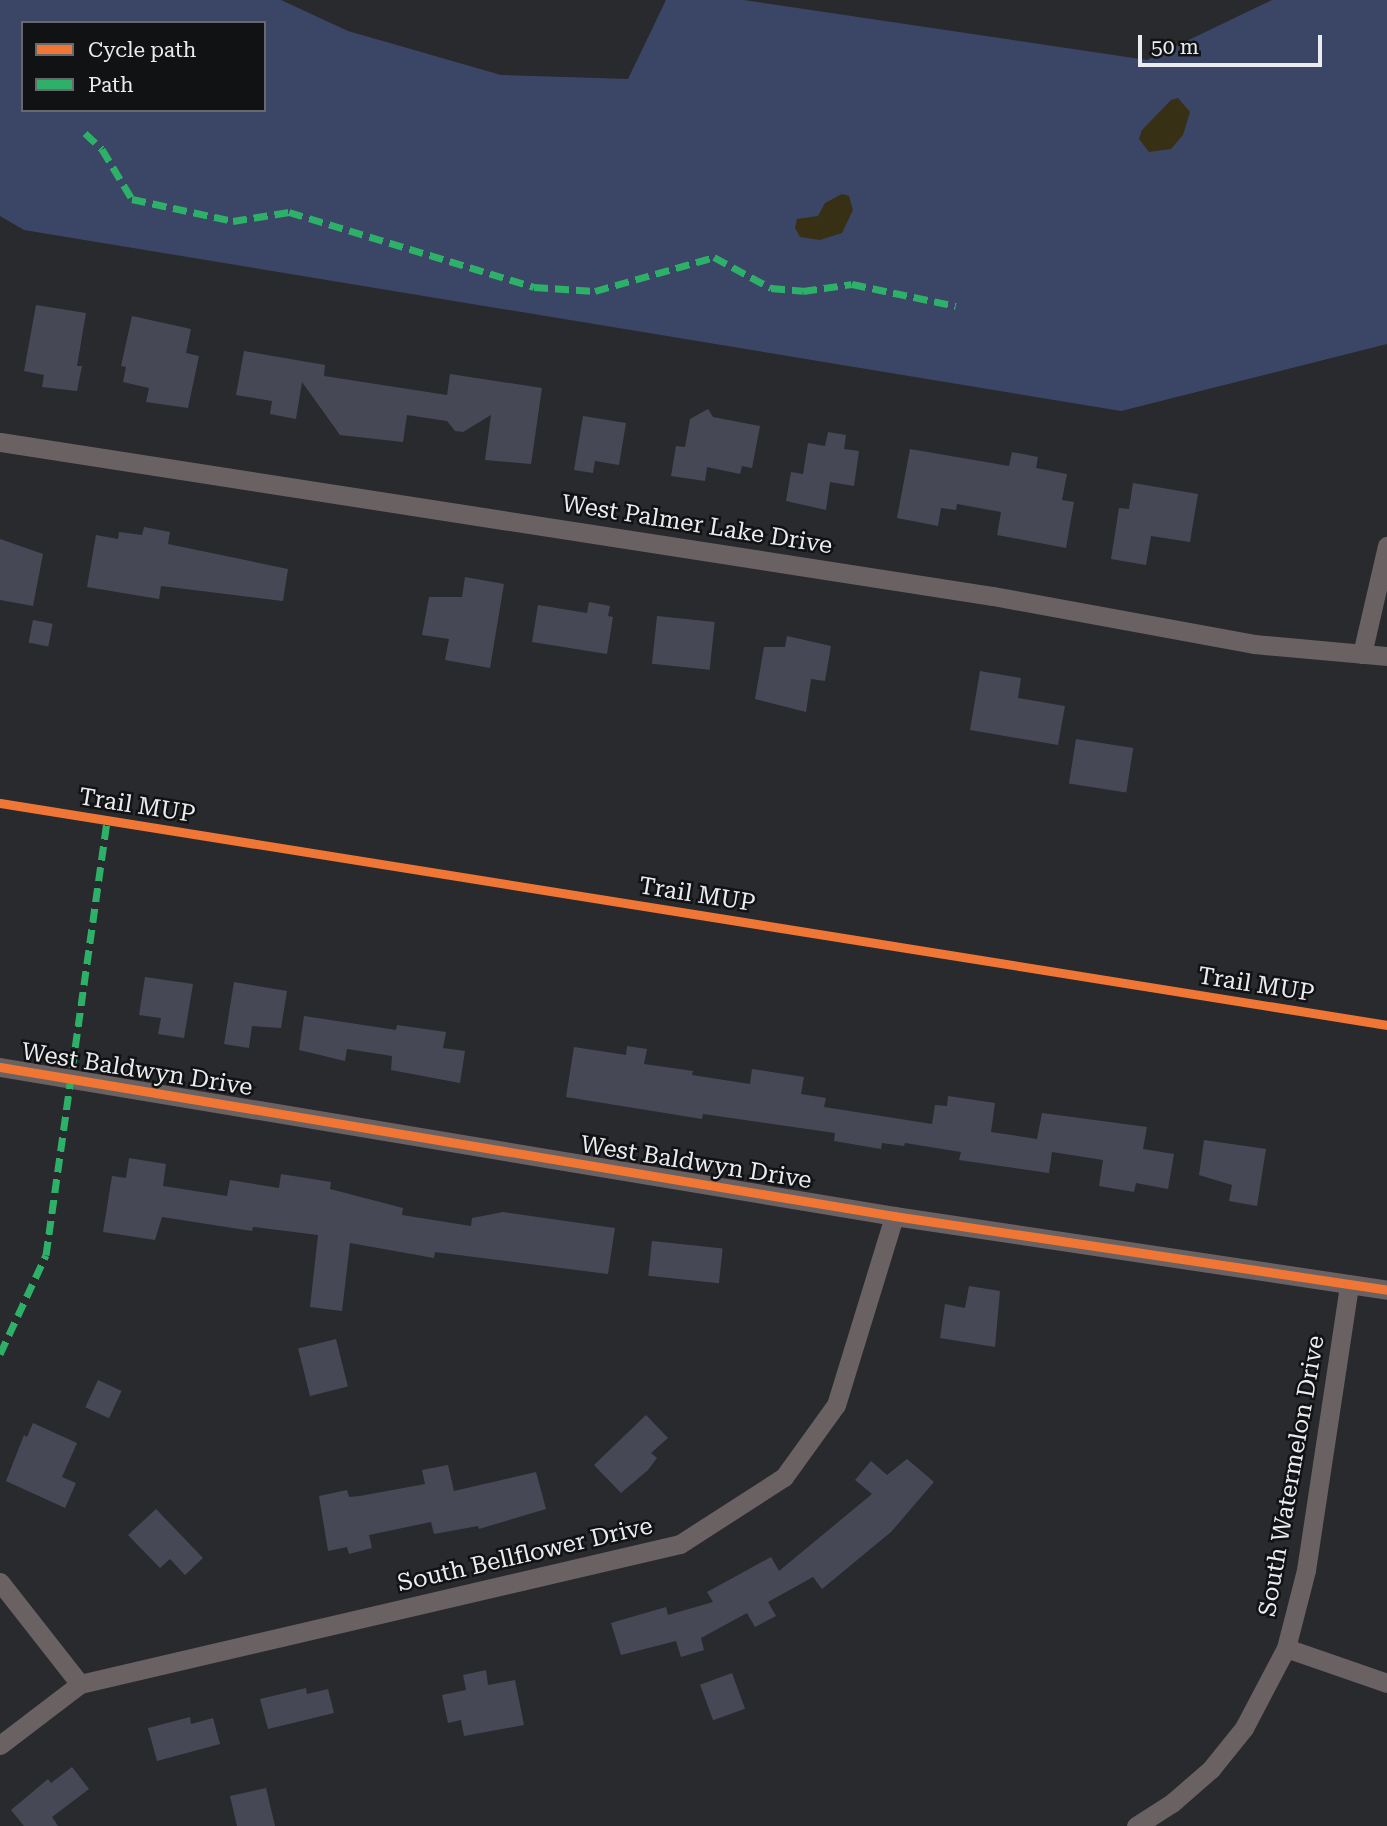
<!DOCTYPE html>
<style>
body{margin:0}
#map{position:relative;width:1387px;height:1826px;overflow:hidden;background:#292a2d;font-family:"Roboto Serif",serif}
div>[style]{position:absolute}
.green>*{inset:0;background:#3b4667}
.sand>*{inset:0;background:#373014}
.building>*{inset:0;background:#464955;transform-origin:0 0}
.minor>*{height:19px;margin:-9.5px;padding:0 9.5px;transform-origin:9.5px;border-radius:9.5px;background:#6a6162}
.quiet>*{height:7px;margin-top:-3.5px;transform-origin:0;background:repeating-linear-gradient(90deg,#2db169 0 14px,transparent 0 21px)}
.cycleway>*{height:9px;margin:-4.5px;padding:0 4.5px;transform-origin:4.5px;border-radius:4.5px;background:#f07635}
span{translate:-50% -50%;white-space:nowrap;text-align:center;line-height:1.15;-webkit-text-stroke:5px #111214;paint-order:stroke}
.street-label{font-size:24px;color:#ebecef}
.legend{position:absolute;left:21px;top:21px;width:245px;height:91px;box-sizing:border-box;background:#111214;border:2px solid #68696c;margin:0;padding:9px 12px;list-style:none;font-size:21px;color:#ebecef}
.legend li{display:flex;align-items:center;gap:14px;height:35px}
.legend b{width:35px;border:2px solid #68696c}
.scale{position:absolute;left:1138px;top:35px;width:184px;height:32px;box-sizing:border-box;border:4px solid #ebecef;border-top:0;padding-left:9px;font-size:21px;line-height:24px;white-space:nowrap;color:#ebecef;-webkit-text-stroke:5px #111214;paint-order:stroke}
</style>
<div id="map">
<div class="green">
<div style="clip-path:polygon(evenodd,0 0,281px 0,348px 31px,501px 75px,628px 79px,666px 0,744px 0,1147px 60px,1272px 0,1387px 0,1387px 344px,1121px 411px,24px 230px,0 216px,0 0,23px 23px,264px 23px,264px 110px,23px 110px,23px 23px)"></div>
</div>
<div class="sand">
<div style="clip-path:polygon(1178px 98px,1190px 112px,1183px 135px,1171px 149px,1149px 152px,1139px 139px,1142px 130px,1171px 100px)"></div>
<div style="clip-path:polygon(842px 194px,849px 196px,853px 210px,842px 233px,820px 240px,800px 237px,795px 228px,797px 219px,818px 216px,825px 203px)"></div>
</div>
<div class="building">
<div style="clip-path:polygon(36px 305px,86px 313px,77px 366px,82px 366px,77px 391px,42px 387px,44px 375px,24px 371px)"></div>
<div style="clip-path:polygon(132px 316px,191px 329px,186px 353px,199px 356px,188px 408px,146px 402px,149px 388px,123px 382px,126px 367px,121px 366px)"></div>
<div style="clip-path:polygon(244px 351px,325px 365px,324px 376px,447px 395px,450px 374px,542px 388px,531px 464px,485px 460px,491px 415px,463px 432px,455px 431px,447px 421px,407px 415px,403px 442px,340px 435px,302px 382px,296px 419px,270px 414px,272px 401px,236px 395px)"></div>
<div style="clip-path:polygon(708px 409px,713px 417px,760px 426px,752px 468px,742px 466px,740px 474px,707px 467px,705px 481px,671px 476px,676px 446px,685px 447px,690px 419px)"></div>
<div style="clip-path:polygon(583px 416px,626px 423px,619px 465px,595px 461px,593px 473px,574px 470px)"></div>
<div style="clip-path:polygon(828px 432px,846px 435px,844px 449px,859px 451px,854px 486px,830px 482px,826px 510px,786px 501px,791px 472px,803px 474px,808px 443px,825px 446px)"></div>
<div style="clip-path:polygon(910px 449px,1009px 466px,1012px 452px,1038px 457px,1036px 468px,1067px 474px,1062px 500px,1074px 502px,1066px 548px,997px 535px,1001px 512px,957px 504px,956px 510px,941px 508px,938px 526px,897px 518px)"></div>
<div style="clip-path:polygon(1133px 483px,1198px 494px,1190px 542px,1151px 536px,1146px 565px,1111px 559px,1119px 508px,1129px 509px)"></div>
<div style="clip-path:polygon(144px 527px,170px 532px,168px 544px,288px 569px,283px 601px,161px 586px,159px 599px,87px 587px,96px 535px,118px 539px,119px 532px,142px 535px)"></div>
<div style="clip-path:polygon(0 539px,43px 554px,33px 606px,0 600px)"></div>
<div style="clip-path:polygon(465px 577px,504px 584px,490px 668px,445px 660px,449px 639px,422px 635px,429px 597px,462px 597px)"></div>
<div style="clip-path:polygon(589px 602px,610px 606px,608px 616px,613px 617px,607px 654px,532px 642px,538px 605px,587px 613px)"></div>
<div style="left:657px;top:616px;width:58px;height:48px;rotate:6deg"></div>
<div style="left:33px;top:620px;width:20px;height:23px;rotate:11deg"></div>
<div style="clip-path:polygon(787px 636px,831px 646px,825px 681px,811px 679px,806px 712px,755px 699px,764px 647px,785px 647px)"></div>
<div style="clip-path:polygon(980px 671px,1021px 678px,1018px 698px,1065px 706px,1058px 745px,970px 730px)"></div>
<div style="left:1076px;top:739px;width:58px;height:45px;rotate:9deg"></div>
<div style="clip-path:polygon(145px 977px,193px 984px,184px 1038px,158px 1034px,161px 1018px,139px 1015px)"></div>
<div style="clip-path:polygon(234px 982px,287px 991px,281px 1028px,252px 1026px,249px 1048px,224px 1044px)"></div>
<div style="clip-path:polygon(304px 1016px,396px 1030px,397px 1025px,446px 1032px,443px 1048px,465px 1051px,460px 1083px,391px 1070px,392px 1056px,347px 1049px,345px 1061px,299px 1050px)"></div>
<div style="clip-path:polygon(627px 1046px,647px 1049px,644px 1064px,693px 1071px,692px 1075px,750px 1084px,752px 1069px,804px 1077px,801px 1094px,826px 1098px,824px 1107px,932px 1124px,935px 1105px,947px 1106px,948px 1096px,995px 1103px,991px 1132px,1037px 1139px,1042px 1113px,1147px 1127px,1143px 1149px,1174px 1154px,1168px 1189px,1136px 1183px,1134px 1192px,1099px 1186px,1103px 1160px,1052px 1152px,1049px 1173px,959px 1160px,961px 1152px,905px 1143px,904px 1146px,882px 1143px,881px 1149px,834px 1141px,835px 1133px,703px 1114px,702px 1119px,566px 1097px,574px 1047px,626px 1055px)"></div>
<div style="clip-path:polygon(1204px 1140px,1266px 1149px,1257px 1206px,1229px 1201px,1232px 1185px,1199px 1175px)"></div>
<div style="clip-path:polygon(129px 1158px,166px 1164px,163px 1186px,227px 1196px,230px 1180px,279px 1188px,281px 1174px,331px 1182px,330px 1189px,403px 1208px,402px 1215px,471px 1226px,472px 1218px,503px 1212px,615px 1228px,608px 1274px,435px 1252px,434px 1258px,350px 1243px,342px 1311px,310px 1307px,318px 1235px,253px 1227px,252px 1231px,162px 1217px,155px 1240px,103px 1232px,112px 1176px,126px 1178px)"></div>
<div style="left:652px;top:1241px;width:71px;height:35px;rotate:6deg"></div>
<div style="clip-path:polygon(969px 1286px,1000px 1291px,995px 1347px,940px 1338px,945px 1304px,965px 1308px)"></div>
<div style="left:336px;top:1339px;width:49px;height:39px;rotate:76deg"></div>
<div style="left:98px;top:1380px;width:26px;height:30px;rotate:25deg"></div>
<div style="clip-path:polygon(646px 1415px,668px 1438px,651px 1453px,657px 1458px,648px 1470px,621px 1493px,594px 1465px)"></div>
<div style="clip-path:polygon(33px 1423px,77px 1443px,62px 1477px,76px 1483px,65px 1508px,6px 1481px,24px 1435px,27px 1437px)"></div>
<div style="clip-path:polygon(907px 1459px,934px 1482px,891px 1532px,822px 1589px,813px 1577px,768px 1602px,776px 1616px,755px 1627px,747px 1613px,701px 1638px,704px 1650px,681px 1657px,676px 1641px,621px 1655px,611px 1623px,666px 1607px,668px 1615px,713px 1602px,707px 1592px,771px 1557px,779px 1571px,872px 1494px,855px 1480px,871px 1461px,887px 1475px)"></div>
<div style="clip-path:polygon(448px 1465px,454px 1491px,536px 1472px,546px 1509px,479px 1529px,478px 1526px,434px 1534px,431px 1522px,369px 1535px,372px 1548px,349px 1554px,347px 1547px,328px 1551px,319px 1496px,347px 1490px,349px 1497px,360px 1496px,425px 1484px,422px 1470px)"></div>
<div style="clip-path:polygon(156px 1509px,203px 1558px,185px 1575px,170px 1559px,160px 1568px,128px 1535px)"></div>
<div style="clip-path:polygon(486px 1670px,488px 1685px,515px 1680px,524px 1725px,464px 1736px,461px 1720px,448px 1723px,442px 1695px,466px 1690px,463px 1675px)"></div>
<div style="left:732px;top:1673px;width:38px;height:34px;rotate:70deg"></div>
<div style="clip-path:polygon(306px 1688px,307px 1694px,328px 1689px,334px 1713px,268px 1729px,260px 1699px)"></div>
<div style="clip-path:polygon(190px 1717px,191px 1724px,213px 1718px,220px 1744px,157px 1761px,148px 1728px)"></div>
<div style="clip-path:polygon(72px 1767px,89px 1789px,52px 1817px,58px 1826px,24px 1826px,11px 1810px,48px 1779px,51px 1783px)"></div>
<div style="clip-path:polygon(266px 1788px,275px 1826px,237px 1826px,230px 1796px)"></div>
</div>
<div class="minor">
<div style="left:0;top:442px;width:1005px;rotate:8.82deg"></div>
<div style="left:993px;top:596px;width:265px;rotate:10.4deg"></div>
<div style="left:1254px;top:644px;width:134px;rotate:5.2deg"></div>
<div style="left:1362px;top:654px;width:111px;rotate:-77deg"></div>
<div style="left:0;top:1067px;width:906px;rotate:9.46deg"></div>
<div style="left:894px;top:1216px;width:499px;rotate:8.5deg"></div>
<div style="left:0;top:1582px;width:130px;rotate:51.9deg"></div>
<div style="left:1286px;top:1648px;width:107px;rotate:19.1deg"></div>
<div style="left:0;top:1745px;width:101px;rotate:-37.3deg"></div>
<div style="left:80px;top:1684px;width:616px;rotate:-13.13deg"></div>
<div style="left:680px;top:1544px;width:124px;rotate:-32.8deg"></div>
<div style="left:784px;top:1477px;width:89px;rotate:-54.2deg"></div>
<div style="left:836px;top:1405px;width:198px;rotate:-72.9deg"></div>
<div style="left:1136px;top:1826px;width:43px;rotate:-32.6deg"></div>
<div style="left:1172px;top:1803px;width:52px;rotate:-41.1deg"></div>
<div style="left:1211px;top:1769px;width:53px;rotate:-51.2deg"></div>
<div style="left:1244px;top:1728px;width:90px;rotate:-62.3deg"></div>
<div style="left:1286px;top:1648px;width:81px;rotate:-75.6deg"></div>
<div style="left:1306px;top:1570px;width:289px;rotate:-81.4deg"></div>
</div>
<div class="quiet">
<div style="left:85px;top:133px;width:23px;rotate:43deg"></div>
<div style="left:102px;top:149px;width:58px;rotate:59deg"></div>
<div style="left:132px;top:199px;width:103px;rotate:12.3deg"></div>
<div style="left:233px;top:221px;width:57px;rotate:-9.1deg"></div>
<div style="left:289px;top:212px;width:256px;rotate:17deg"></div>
<div style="left:534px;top:287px;width:61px;rotate:3.8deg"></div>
<div style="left:595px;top:291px;width:124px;rotate:-15.9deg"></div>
<div style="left:714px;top:257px;width:65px;rotate:28.5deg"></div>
<div style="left:771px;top:288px;width:32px;rotate:5deg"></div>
<div style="left:803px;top:291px;width:49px;rotate:-8.1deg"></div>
<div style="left:852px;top:284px;width:106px;rotate:11.9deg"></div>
<div style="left:0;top:1354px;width:109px;rotate:-65.1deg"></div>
<div style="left:46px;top:1255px;width:438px;rotate:-82deg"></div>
</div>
<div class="cycleway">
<div style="left:0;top:803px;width:1405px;rotate:9.09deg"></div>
<div style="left:0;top:1067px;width:906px;rotate:9.46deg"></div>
<div style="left:894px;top:1216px;width:499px;rotate:8.5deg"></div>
</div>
<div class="street-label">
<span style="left:697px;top:525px;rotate:9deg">West Palmer Lake Drive</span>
<span style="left:137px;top:806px;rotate:9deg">Trail MUP</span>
<span style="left:697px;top:895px;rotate:9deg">Trail MUP</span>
<span style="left:1256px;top:985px;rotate:9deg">Trail MUP</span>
<span style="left:137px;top:1070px;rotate:9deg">West Baldwyn Drive</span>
<span style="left:696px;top:1163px;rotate:9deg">West Baldwyn Drive</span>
<span style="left:1292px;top:1476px;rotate:-80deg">South Watermelon Drive</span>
<span style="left:525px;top:1555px;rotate:-13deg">South Bellflower Drive</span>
</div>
<ul class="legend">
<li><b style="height:9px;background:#f07635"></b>Cycle path</li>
<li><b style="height:9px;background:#2db169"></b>Path</li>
</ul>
<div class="scale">50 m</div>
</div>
